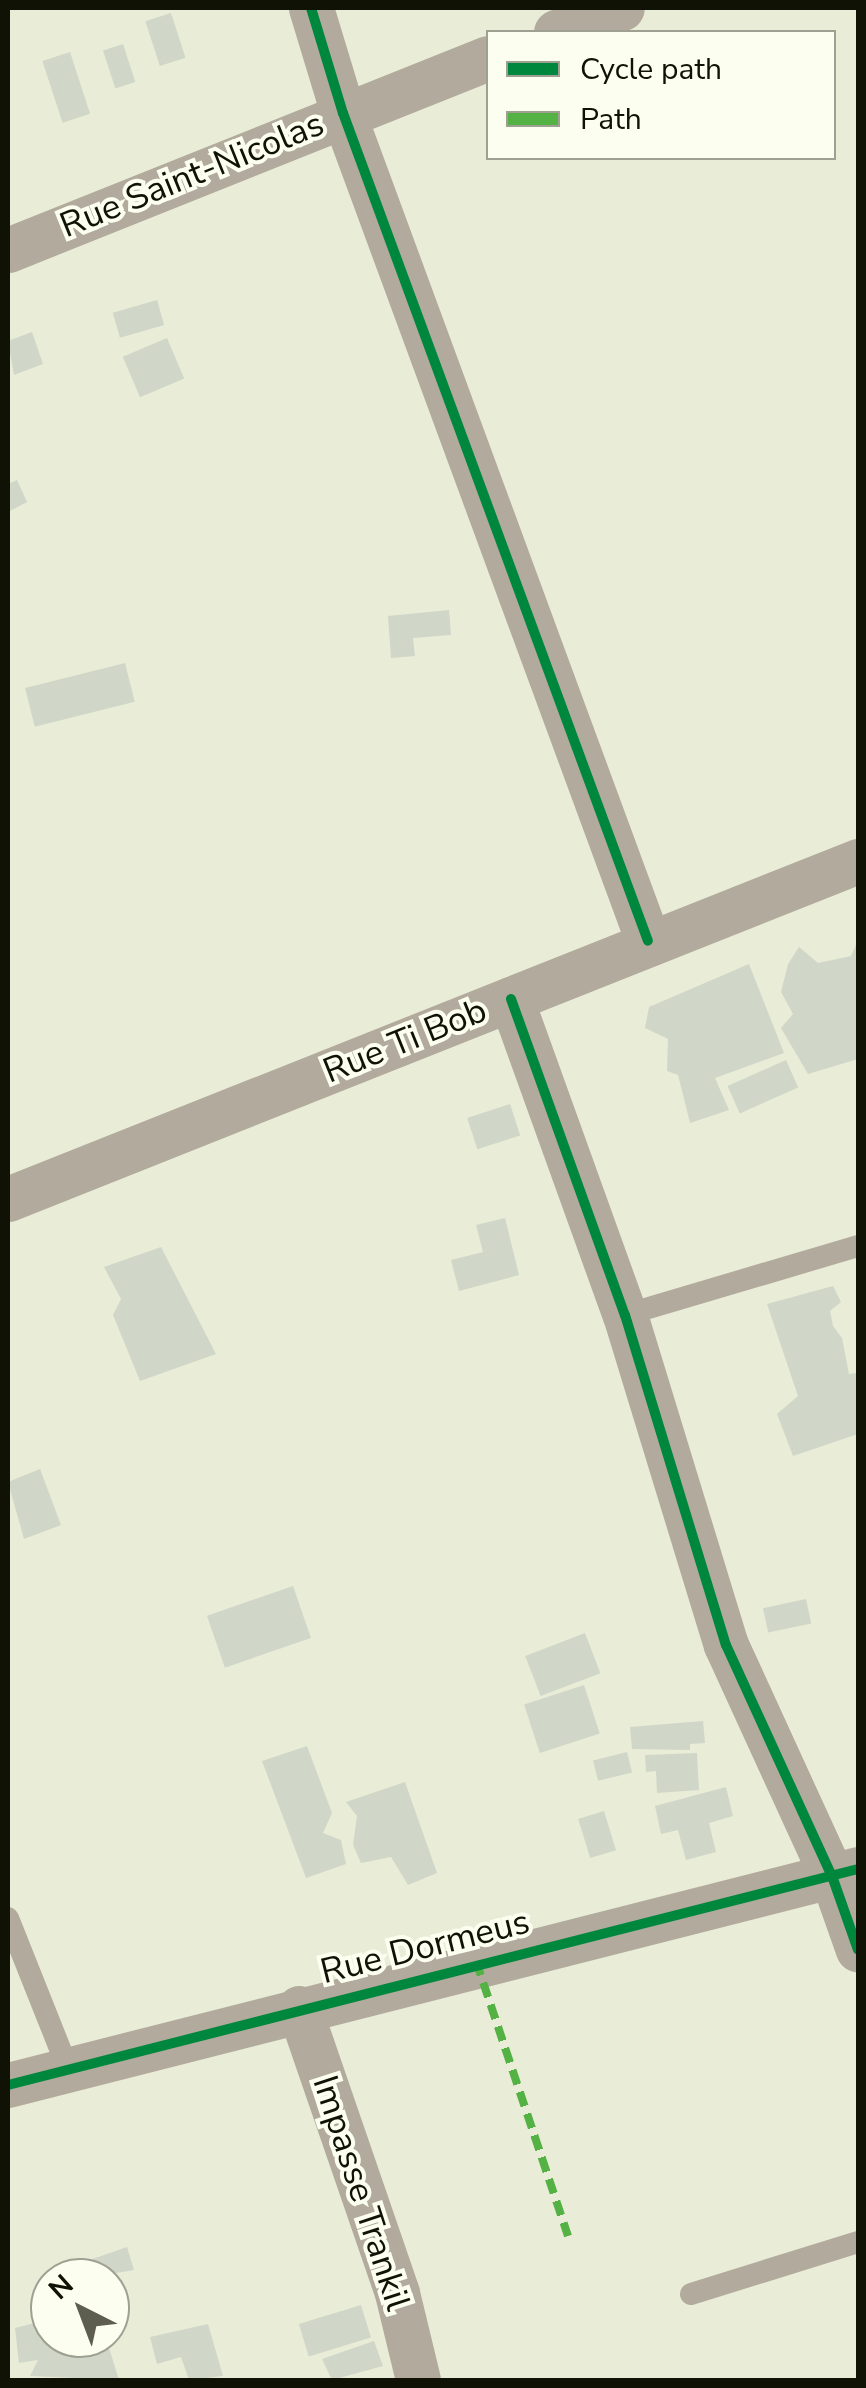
<!DOCTYPE html>
<style>
body{margin:0}
#map{position:relative;width:866px;height:2388px;overflow:hidden;background:#e9ecd6;font-family:"Nunito Sans",sans-serif}
div>[style]{position:absolute}
.building>*{inset:0;background:#d0d7c8;transform-origin:0 0}
.service>*{height:22px;margin:-11px;padding:0 11px;transform-origin:11px;border-radius:11px;background:#b2ab9d}
.minor>*{height:45px;margin:-22.5px;padding:0 22.5px;transform-origin:22.5px;border-radius:22.5px;background:#b2ab9d}
.quiet>*{height:8px;margin-top:-4px;transform-origin:0;background:repeating-linear-gradient(90deg,#54b144 0 15px,transparent 0 23px)}
.cycleway>*{height:10px;margin:-5px;padding:0 5px;transform-origin:5px;border-radius:5px;background:#00873e}
span{translate:-50% -50%;white-space:nowrap;text-align:center;line-height:1.15;-webkit-text-stroke:8px #fcfff0;paint-order:stroke}
.street-label{font-size:35px;color:#111206}
.frame{position:absolute;inset:0;border:10px solid #111206;pointer-events:none}
.legend{position:absolute;left:486px;top:30px;width:350px;height:130px;box-sizing:border-box;background:#fcfff0;border:2px solid #9ea092;margin:0;padding:12px 18px;list-style:none;font-size:30px;color:#111206}
.legend li{display:flex;align-items:center;gap:20px;height:50px}
.legend b{width:50px;border:2px solid #9ea092}
.north{position:absolute;left:30px;top:2258px;width:100px;height:100px;box-sizing:border-box;background:#fcfff0;border:2px solid #9ea092;border-radius:50%;rotate:318deg;font-size:28px;font-weight:700;line-height:40px;text-align:center;color:#111206}
.north::after{content:'';display:block;margin:auto;width:35px;height:45px;background:#5d5e4f;clip-path:polygon(50% 0,100% 100%,50% 72%,0 100%)}
</style>
<div id="map">
<div class="building">
<div style="left:171px;top:13px;width:47px;height:27px;rotate:72deg"></div>
<div style="left:123px;top:44px;width:40px;height:21px;rotate:72deg"></div>
<div style="left:70px;top:52px;width:65px;height:29px;rotate:72deg"></div>
<div style="left:157px;top:300px;width:26px;height:46px;rotate:74deg"></div>
<div style="clip-path:polygon(32px 332px,43px 364px,14px 375px,8px 341px)"></div>
<div style="left:167px;top:338px;width:44px;height:48px;rotate:67deg"></div>
<div style="clip-path:polygon(17px 480px,27px 502px,8px 512px,8px 484px)"></div>
<div style="clip-path:polygon(449px 610px,451px 635px,413px 638px,415px 656px,391px 658px,388px 616px)"></div>
<div style="left:125px;top:663px;width:40px;height:103px;rotate:76deg"></div>
<div style="clip-path:polygon(858px 940px,858px 1059px,808px 1074px,781px 1028px,793px 1014px,781px 992px,788px 964px,799px 947px,818px 963px,851px 956px)"></div>
<div style="clip-path:polygon(749px 964px,784px 1053px,715px 1078px,729px 1110px,690px 1123px,678px 1075px,667px 1071px,668px 1039px,645px 1028px,649px 1007px)"></div>
<div style="left:786px;top:1060px;width:30px;height:64px;rotate:66deg"></div>
<div style="left:510px;top:1104px;width:33px;height:45px;rotate:72deg"></div>
<div style="clip-path:polygon(505px 1218px,519px 1275px,459px 1291px,451px 1260px,483px 1252px,476px 1225px)"></div>
<div style="clip-path:polygon(161px 1247px,216px 1354px,140px 1381px,113px 1315px,121px 1299px,104px 1267px)"></div>
<div style="clip-path:polygon(833px 1286px,841px 1302px,830px 1311px,833px 1326px,842px 1338px,849px 1374px,858px 1373px,858px 1434px,793px 1456px,777px 1414px,798px 1396px,767px 1304px)"></div>
<div style="clip-path:polygon(40px 1469px,61px 1525px,24px 1539px,8px 1482px)"></div>
<div style="left:293px;top:1586px;width:55px;height:91px;rotate:71deg"></div>
<div style="left:806px;top:1599px;width:25px;height:44px;rotate:78deg"></div>
<div style="left:585px;top:1633px;width:43px;height:64px;rotate:69deg"></div>
<div style="left:584px;top:1685px;width:51px;height:63px;rotate:72deg"></div>
<div style="clip-path:polygon(703px 1721px,705px 1743px,690px 1744px,690px 1750px,632px 1749px,630px 1727px)"></div>
<div style="clip-path:polygon(307px 1746px,332px 1813px,323px 1833px,341px 1840px,346px 1864px,306px 1878px,262px 1761px)"></div>
<div style="left:627px;top:1752px;width:21px;height:35px;rotate:76deg"></div>
<div style="clip-path:polygon(697px 1753px,699px 1790px,657px 1793px,656px 1771px,646px 1772px,645px 1755px)"></div>
<div style="clip-path:polygon(405px 1782px,437px 1873px,408px 1885px,391px 1857px,361px 1863px,353px 1845px,357px 1816px,346px 1802px)"></div>
<div style="clip-path:polygon(726px 1787px,733px 1816px,709px 1823px,716px 1852px,686px 1860px,678px 1830px,661px 1834px,655px 1806px)"></div>
<div style="left:604px;top:1811px;width:41px;height:27px;rotate:73deg"></div>
<div style="clip-path:polygon(127px 2247px,134px 2270px,87px 2278px,81px 2263px)"></div>
<div style="left:361px;top:2305px;width:34px;height:65px;rotate:73deg"></div>
<div style="clip-path:polygon(50px 2319px,50px 2338px,106px 2338px,119px 2380px,30px 2376px,38px 2360px,19px 2363px,15px 2328px)"></div>
<div style="clip-path:polygon(208px 2324px,223px 2376px,189px 2380px,181px 2357px,157px 2364px,150px 2337px)"></div>
<div style="clip-path:polygon(374px 2341px,383px 2366px,332px 2380px,322px 2359px)"></div>
</div>
<div class="service">
<div style="left:625px;top:1315px;width:243px;rotate:-16.5deg"></div>
<div style="left:8px;top:1918px;width:162px;rotate:68.3deg"></div>
<div style="left:691px;top:2294px;width:175px;rotate:-17.3deg"></div>
</div>
<div class="minor">
<div style="left:311px;top:8px;width:110px;rotate:73.1deg"></div>
<div style="left:343px;top:113px;width:882px;rotate:69.78deg"></div>
<div style="left:556px;top:32px;width:70px;rotate:-20deg"></div>
<div style="left:8px;top:250px;width:517px;rotate:-21.8deg"></div>
<div style="left:511px;top:999px;width:336px;rotate:70.2deg"></div>
<div style="left:625px;top:1315px;width:345px;rotate:73deg"></div>
<div style="left:726px;top:1645px;width:254px;rotate:65.4deg"></div>
<div style="left:832px;top:1876px;width:78px;rotate:70.6deg"></div>
<div style="left:8px;top:1199px;width:915px;rotate:-21.69deg"></div>
<div style="left:299px;top:2008px;width:301px;rotate:71deg"></div>
<div style="left:397px;top:2293px;width:89px;rotate:76.4deg"></div>
<div style="left:8px;top:2085px;width:877px;rotate:-14.26deg"></div>
</div>
<div class="quiet">
<div style="left:476px;top:1961px;width:290px;rotate:71.5deg"></div>
</div>
<div class="cycleway">
<div style="left:311px;top:8px;width:110px;rotate:73.1deg"></div>
<div style="left:343px;top:113px;width:882px;rotate:69.78deg"></div>
<div style="left:511px;top:999px;width:336px;rotate:70.2deg"></div>
<div style="left:625px;top:1315px;width:345px;rotate:73deg"></div>
<div style="left:726px;top:1645px;width:254px;rotate:65.4deg"></div>
<div style="left:832px;top:1876px;width:78px;rotate:70.6deg"></div>
<div style="left:8px;top:2085px;width:877px;rotate:-14.26deg"></div>
</div>
<div class="street-label">
<span style="left:192px;top:175px;rotate:-22deg">Rue Saint-Nicolas</span>
<span style="left:405px;top:1041px;rotate:-22deg">Rue Ti Bob</span>
<span style="left:425px;top:1947px;rotate:-14deg">Rue Dormeus</span>
<span style="left:361px;top:2193px;rotate:72deg">Impasse Trankil</span>
</div>
<div class="frame"></div>
<ul class="legend">
<li><b style="height:12px;background:#00873e"></b>Cycle path</li>
<li><b style="height:12px;background:#54b144"></b>Path</li>
</ul>
<div class="north">N</div>
</div>
